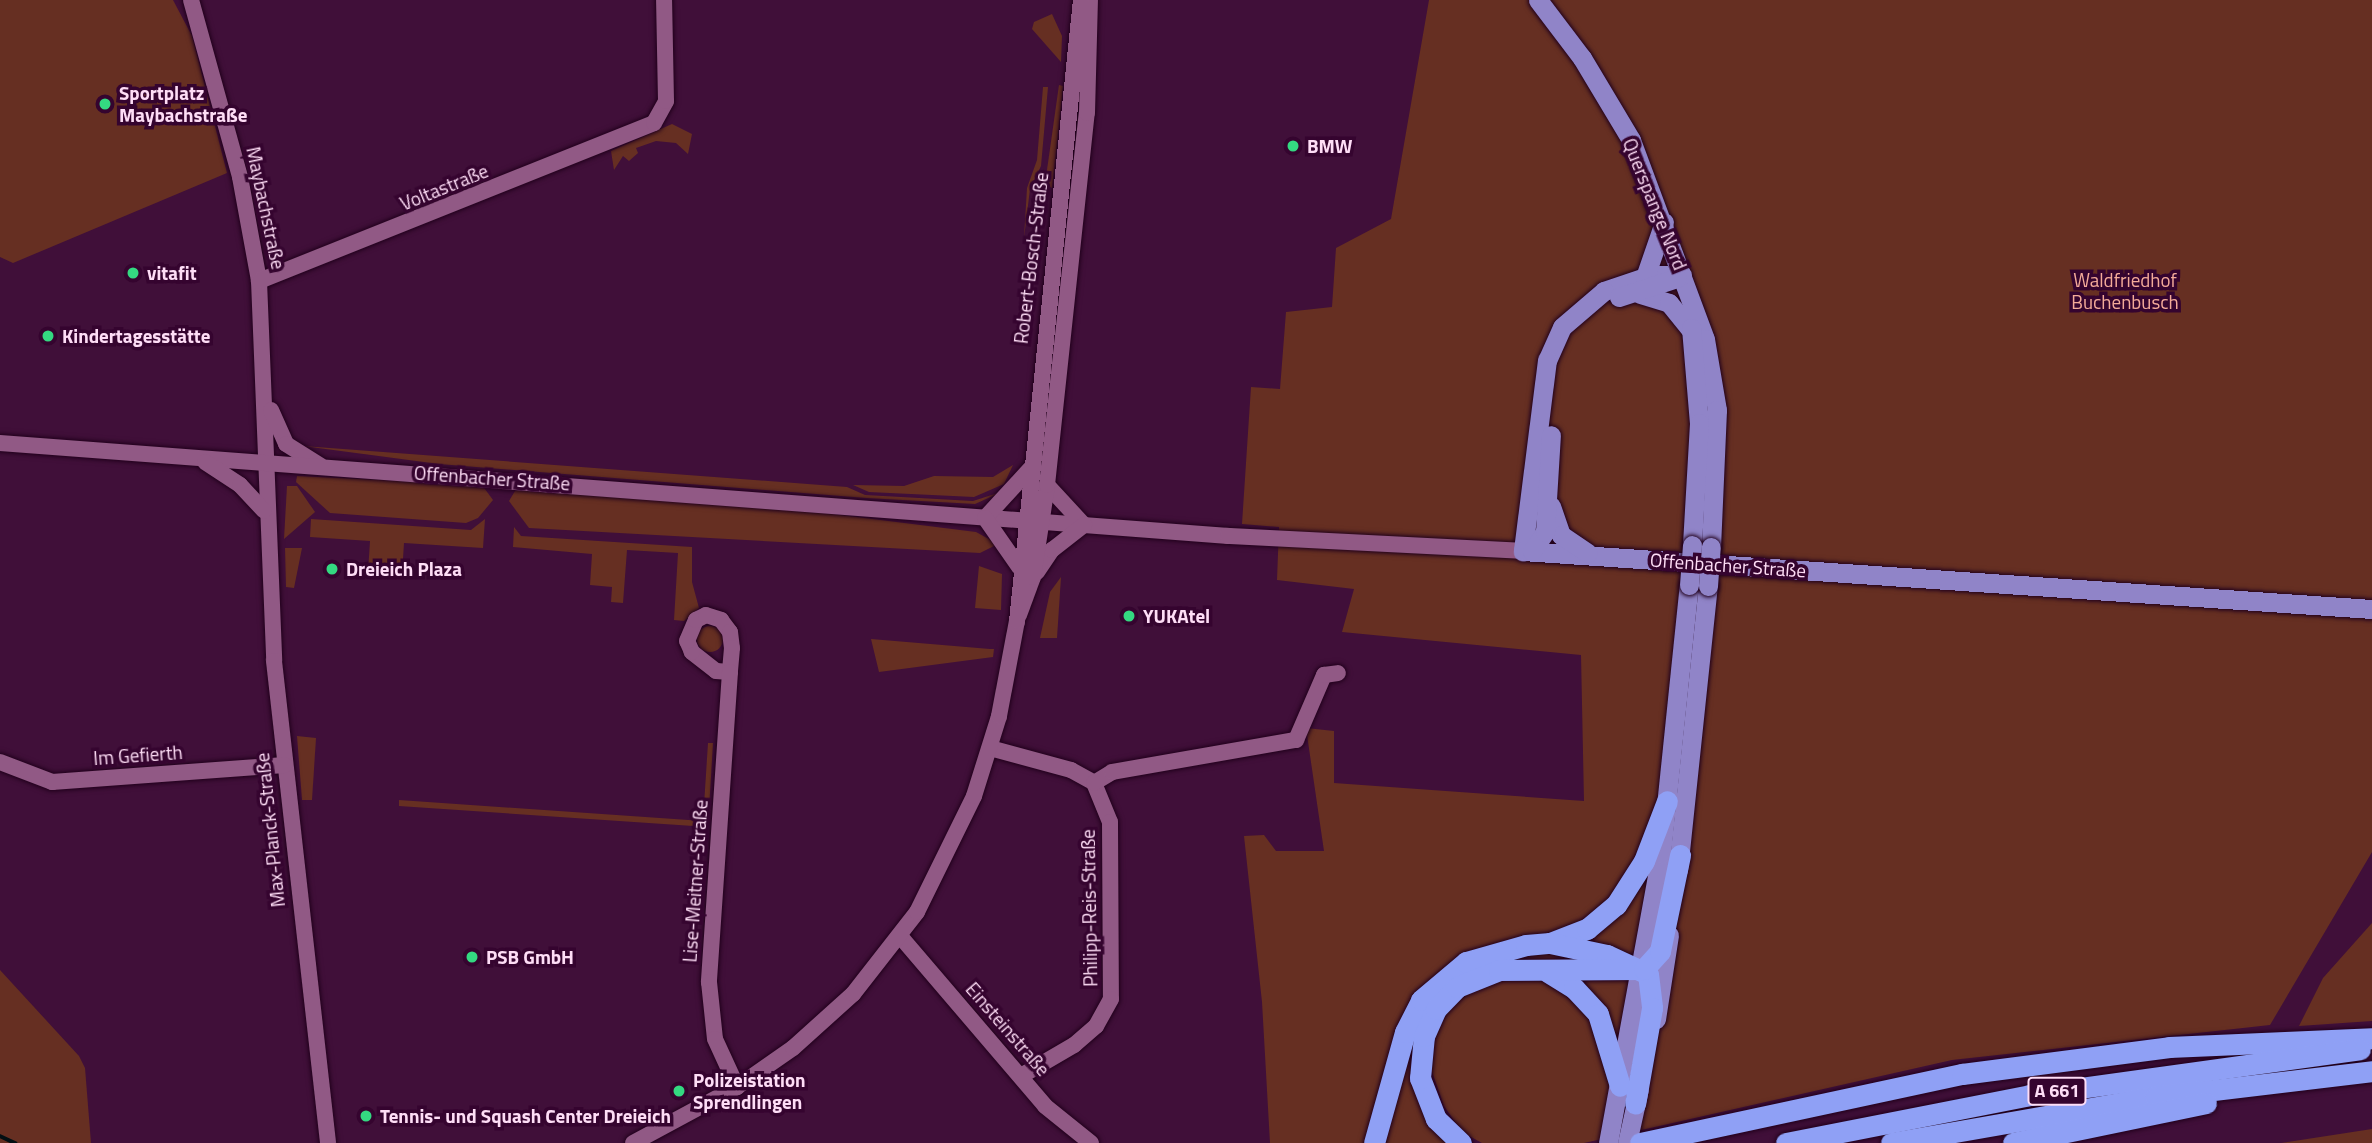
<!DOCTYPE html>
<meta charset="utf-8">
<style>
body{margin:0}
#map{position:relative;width:2372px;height:1143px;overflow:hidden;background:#400f39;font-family:"Titillium Web",sans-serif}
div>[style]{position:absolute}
.green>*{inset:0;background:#662f22}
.round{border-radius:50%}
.stream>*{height:3.5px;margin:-1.75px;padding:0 1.75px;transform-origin:1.75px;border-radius:1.75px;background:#020f13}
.roads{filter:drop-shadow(0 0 2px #21001c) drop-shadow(0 0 2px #21001c)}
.minor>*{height:16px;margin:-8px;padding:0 8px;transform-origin:8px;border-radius:8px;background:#915985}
.major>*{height:19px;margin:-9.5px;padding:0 9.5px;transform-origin:9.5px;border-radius:9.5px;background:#9084c8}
.highway>*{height:21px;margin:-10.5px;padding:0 10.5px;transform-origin:10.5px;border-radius:10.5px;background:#8fa0f5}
.bridges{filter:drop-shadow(0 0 2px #21001c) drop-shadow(0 0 2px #21001c)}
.major-bridge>*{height:19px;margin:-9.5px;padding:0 9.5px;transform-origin:9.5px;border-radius:9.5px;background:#9084c8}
.dots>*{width:19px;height:19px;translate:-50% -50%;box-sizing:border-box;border:4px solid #35042f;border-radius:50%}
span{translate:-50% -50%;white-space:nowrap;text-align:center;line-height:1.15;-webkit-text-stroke:7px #35042f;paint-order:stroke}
.shield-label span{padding:2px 5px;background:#35042f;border:2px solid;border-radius:5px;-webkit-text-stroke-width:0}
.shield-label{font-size:18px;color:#feddf6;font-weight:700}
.poi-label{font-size:19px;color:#feddf6;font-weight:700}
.left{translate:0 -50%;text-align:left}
.street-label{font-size:19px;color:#feddf6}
.park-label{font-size:19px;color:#f4ab99}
</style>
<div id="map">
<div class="green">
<div style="clip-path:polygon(0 0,173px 0,192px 36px,227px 173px,13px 263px,0 257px)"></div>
<div style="clip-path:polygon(1429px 0,2372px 0,2372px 852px,2270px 1025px,1952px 1060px,1584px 1143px,1482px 1143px,1462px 1132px,1444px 1106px,1429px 1063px,1416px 1058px,1452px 1143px,1383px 1143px,1408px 1055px,1364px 1143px,1270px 1143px,1262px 1002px,1244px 836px,1264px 835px,1276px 851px,1324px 851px,1306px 728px,1334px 731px,1334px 783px,1584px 801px,1581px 655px,1342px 632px,1354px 589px,1277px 580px,1279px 527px,1242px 524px,1251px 387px,1280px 389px,1286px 312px,1332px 307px,1336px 248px,1391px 219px)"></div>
<div style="clip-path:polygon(1052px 14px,1062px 36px,1061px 62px,1032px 29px,1034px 22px)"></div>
<div style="clip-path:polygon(1059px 85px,1063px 86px,1052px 188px,1045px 184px)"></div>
<div style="clip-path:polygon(1043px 87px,1048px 87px,1041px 166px,1030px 189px,1024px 238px,1027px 188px,1037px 160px)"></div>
<div style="clip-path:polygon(672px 124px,692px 134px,688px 154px,676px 143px,656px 141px,636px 148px,638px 153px,629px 161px,623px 156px,614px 170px,611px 151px)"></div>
<div style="clip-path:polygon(303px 446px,847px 487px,865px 495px,973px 501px,1004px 491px,975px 504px,866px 498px,439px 464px)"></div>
<div style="clip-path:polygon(1013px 465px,1004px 484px,974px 497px,869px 492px,853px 485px,904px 486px,934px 476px,993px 477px)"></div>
<div style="clip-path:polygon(297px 476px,482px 485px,493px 500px,478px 518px,466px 523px,330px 513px,296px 482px)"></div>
<div style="clip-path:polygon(287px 486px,297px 486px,315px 512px,284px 539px)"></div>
<div style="clip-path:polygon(524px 489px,761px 505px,976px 532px,998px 544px,980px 553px,529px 528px,509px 501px,515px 491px)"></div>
<div style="clip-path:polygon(311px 519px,471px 530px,485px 519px,483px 548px,404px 543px,402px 574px,368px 572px,370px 541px,310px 537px)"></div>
<div style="clip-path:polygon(514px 527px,521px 536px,692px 547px,692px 582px,699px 608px,684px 621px,674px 620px,678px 553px,627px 550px,623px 603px,611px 602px,612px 587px,590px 585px,592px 554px,513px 547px)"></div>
<div style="clip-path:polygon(285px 548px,302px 548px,294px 588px,286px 587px)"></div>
<div style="clip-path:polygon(979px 566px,1002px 574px,1001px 610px,975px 608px)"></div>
<div style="clip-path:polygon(1061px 577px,1057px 638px,1040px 638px,1050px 592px)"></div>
<div class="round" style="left:697px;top:626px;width:26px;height:26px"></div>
<div style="clip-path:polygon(871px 639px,990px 649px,994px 649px,993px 657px,879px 672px)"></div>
<div style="clip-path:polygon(297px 736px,316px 738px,312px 800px,302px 800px)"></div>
<div style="clip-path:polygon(708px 743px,713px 743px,708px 827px,399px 806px,399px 800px,703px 821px)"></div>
<div style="clip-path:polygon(2372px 923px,2372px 1021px,2299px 1026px,2323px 978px)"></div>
<div style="clip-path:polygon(0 970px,79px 1056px,85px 1068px,91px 1143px,0 1143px)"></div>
<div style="clip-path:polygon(2372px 1129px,2372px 1143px,2281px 1143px)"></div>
</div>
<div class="stream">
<div style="left:0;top:1136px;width:17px;rotate:25deg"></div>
</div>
<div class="roads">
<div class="minor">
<div style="left:191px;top:0;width:184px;rotate:74.5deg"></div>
<div style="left:240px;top:177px;width:106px;rotate:79.6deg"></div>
<div style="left:259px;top:281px;width:380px;rotate:87.7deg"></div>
<div style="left:274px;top:661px;width:485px;rotate:83.6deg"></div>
<div style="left:259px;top:281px;width:425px;rotate:-21.8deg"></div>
<div style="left:654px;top:123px;width:25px;rotate:-61deg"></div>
<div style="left:666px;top:101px;width:101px;rotate:-91.1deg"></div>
<div style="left:271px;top:410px;width:37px;rotate:66deg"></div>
<div style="left:286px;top:444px;width:41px;rotate:32.2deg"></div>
<div style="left:0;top:443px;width:1232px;rotate:4.33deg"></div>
<div style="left:1228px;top:536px;width:295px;rotate:2.9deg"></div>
<div style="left:205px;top:462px;width:42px;rotate:33.3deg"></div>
<div style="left:240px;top:485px;width:35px;rotate:47deg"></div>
<div style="left:1047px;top:485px;width:54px;rotate:47.2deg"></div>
<div style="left:985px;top:518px;width:67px;rotate:-47.4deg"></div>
<div style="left:985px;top:518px;width:60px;rotate:55.2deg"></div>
<div style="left:1037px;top:572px;width:27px;rotate:-56deg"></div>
<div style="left:1052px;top:550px;width:41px;rotate:-38deg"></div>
<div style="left:1019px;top:615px;width:40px;rotate:-69.8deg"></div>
<div style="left:1033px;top:577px;width:93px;rotate:-81.3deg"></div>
<div style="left:1047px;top:485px;width:374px;rotate:-83.9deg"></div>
<div style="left:1087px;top:113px;width:113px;rotate:-88.5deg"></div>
<div style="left:730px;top:672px;width:14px;rotate:-176deg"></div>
<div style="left:716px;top:671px;width:31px;rotate:-142deg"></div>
<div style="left:692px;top:652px;width:12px;rotate:-114deg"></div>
<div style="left:687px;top:641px;width:23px;rotate:-67deg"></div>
<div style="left:696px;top:620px;width:11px;rotate:-27deg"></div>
<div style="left:706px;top:615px;width:16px;rotate:18deg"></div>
<div style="left:721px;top:620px;width:15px;rotate:53deg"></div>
<div style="left:730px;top:632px;width:16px;rotate:83deg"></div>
<div style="left:732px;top:648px;width:24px;rotate:95deg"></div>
<div style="left:730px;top:672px;width:311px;rotate:93.9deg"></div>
<div style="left:709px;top:982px;width:57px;rotate:84deg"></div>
<div style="left:715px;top:1039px;width:53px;rotate:65.4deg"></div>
<div style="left:990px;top:748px;width:84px;rotate:15.2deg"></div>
<div style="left:1071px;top:770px;width:26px;rotate:29deg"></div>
<div style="left:1094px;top:783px;width:42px;rotate:67.7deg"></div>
<div style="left:1110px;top:822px;width:177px;rotate:89.7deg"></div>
<div style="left:1111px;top:999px;width:31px;rotate:119deg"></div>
<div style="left:1096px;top:1026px;width:29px;rotate:139deg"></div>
<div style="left:1074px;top:1045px;width:61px;rotate:149.7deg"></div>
<div style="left:0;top:762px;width:56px;rotate:21deg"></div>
<div style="left:52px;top:782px;width:233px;rotate:-4.2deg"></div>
<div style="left:1094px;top:783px;width:21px;rotate:-31deg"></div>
<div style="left:1112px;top:772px;width:187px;rotate:-9.9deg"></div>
<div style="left:1296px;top:740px;width:71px;rotate:-66.7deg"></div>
<div style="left:1324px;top:675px;width:14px;rotate:-8deg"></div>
<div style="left:900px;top:936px;width:223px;rotate:49.5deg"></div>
<div style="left:1045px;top:1106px;width:59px;rotate:38.8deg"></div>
<div style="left:633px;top:1143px;width:118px;rotate:-28.3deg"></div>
<div style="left:737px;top:1087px;width:68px;rotate:-34.9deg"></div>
<div style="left:793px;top:1048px;width:81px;rotate:-42deg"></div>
<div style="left:853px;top:994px;width:104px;rotate:-52deg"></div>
<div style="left:917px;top:912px;width:129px;rotate:-63.8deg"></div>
<div style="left:974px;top:796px;width:84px;rotate:-72.6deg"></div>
<div style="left:999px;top:716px;width:97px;rotate:-79.3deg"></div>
<div style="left:1017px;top:621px;width:624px;rotate:-84.12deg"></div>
</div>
<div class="major">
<div style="left:1538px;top:0;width:73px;rotate:52.8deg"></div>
<div style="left:1582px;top:58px;width:96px;rotate:59.1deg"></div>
<div style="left:1631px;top:140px;width:212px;rotate:69.6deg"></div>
<div style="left:1705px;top:339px;width:72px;rotate:80.4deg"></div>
<div style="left:1717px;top:410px;width:137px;rotate:92.5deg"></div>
<div style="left:1682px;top:275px;width:31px;rotate:180deg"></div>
<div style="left:1651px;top:275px;width:50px;rotate:161.2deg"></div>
<div style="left:1604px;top:291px;width:55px;rotate:139.4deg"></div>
<div style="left:1562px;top:327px;width:36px;rotate:114deg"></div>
<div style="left:1547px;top:360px;width:193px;rotate:97.2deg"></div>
<div style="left:1523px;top:551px;width:851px;rotate:3.91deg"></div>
<div style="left:1645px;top:277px;width:58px;rotate:-70.9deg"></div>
<div style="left:1640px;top:294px;width:30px;rotate:17deg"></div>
<div style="left:1669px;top:303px;width:36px;rotate:51deg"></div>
<div style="left:1619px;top:297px;width:61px;rotate:-18.1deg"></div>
<div style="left:1691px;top:328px;width:95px;rotate:85.2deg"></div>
<div style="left:1699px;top:423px;width:122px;rotate:93.3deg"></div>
<div style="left:1551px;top:506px;width:31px;rotate:71deg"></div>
<div style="left:1561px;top:535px;width:32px;rotate:34deg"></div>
<div style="left:1532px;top:551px;width:23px;rotate:-56deg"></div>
<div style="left:1545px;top:532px;width:97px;rotate:-86.5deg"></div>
<div style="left:1678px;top:870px;width:286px;rotate:-84deg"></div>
<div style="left:1656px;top:1019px;width:85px;rotate:-81.2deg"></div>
<div style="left:1608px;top:1143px;width:294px;rotate:-79.6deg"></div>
<div style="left:1661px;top:854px;width:270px;rotate:-84.1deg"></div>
<div style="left:1627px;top:1143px;width:55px;rotate:-77.5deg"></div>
</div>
<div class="highway">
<div style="left:1550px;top:943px;width:40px;rotate:-21deg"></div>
<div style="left:1587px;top:929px;width:38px;rotate:-40deg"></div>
<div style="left:1616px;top:905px;width:52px;rotate:-57.5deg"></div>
<div style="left:1644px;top:861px;width:64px;rotate:-69deg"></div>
<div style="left:1548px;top:972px;width:31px;rotate:32deg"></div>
<div style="left:1574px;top:988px;width:35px;rotate:47deg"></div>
<div style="left:1598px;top:1014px;width:75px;rotate:73deg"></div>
<div style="left:1374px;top:1143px;width:115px;rotate:-74.4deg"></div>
<div style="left:1405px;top:1032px;width:36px;rotate:-63deg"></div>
<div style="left:1421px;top:1000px;width:59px;rotate:-40.2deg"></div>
<div style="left:1466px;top:962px;width:62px;rotate:-15.8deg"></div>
<div style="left:1526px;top:945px;width:24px;rotate:-5deg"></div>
<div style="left:1550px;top:943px;width:58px;rotate:11.9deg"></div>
<div style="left:1607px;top:955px;width:45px;rotate:24.9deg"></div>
<div style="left:1648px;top:974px;width:34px;rotate:83deg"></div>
<div style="left:1652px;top:1008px;width:97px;rotate:100deg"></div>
<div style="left:1461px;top:1143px;width:35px;rotate:-136deg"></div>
<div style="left:1436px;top:1119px;width:44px;rotate:-111.3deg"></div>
<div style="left:1420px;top:1078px;width:42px;rotate:-84.6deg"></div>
<div style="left:1424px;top:1036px;width:30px;rotate:-66deg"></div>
<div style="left:1436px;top:1009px;width:30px;rotate:-46deg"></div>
<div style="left:1457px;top:987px;width:45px;rotate:-22deg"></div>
<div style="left:1499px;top:970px;width:145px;rotate:-0.4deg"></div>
<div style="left:1644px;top:969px;width:24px;rotate:-48deg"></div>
<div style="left:1660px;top:951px;width:98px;rotate:-78.2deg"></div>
<div style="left:1640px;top:1143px;width:329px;rotate:-12.1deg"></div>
<div style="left:1962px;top:1074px;width:209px;rotate:-7.4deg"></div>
<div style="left:2169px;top:1047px;width:203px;rotate:-2.5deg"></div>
<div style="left:1786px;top:1143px;width:249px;rotate:-11.1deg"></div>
<div style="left:2030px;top:1095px;width:333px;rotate:-7.9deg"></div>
<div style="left:1891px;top:1143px;width:268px;rotate:-9.9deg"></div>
<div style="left:2155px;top:1097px;width:219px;rotate:-6.8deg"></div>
<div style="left:2013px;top:1143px;width:197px;rotate:-11.7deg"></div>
</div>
</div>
<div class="bridges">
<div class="major-bridge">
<div style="left:1689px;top:585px;width:40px;rotate:-85.7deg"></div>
<div style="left:1708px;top:586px;width:39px;rotate:-86deg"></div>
</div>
</div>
<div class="dots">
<div style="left:105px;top:104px;background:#34d881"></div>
<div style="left:1293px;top:146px;background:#34d881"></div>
<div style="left:133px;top:273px;background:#34d881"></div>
<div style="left:48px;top:336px;background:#34d881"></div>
<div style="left:332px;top:569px;background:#34d881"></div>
<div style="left:1129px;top:616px;background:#34d881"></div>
<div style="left:472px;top:957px;background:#34d881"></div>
<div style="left:679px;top:1091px;background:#34d881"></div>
<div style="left:366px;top:1116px;background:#34d881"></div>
</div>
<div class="shield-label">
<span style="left:2057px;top:1091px">A 661</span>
</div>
<div class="poi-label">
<span class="left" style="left:119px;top:104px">Sportplatz<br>Maybachstraße</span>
<span class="left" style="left:1307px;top:146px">BMW</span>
<span class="left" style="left:147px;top:273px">vitafit</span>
<span class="left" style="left:62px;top:336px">Kindertagesstätte</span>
<span class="left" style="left:346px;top:569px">Dreieich Plaza</span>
<span class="left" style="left:1143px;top:616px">YUKAtel</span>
<span class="left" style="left:486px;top:957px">PSB GmbH</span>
<span class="left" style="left:693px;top:1091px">Polizeistation<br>Sprendlingen</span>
<span class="left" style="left:380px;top:1116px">Tennis- und Squash Center Dreieich</span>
</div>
<div class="street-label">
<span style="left:444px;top:187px;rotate:-22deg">Voltastraße</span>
<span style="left:1655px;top:204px;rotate:68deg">Querspange Nord</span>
<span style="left:266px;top:208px;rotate:78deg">Maybachstraße</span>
<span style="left:1031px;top:258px;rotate:-83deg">Robert-Bosch-Straße</span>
<span style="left:492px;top:478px;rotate:4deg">Offenbacher Straße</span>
<span style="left:1728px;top:565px;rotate:4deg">Offenbacher Straße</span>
<span style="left:138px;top:755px;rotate:-4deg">Im Gefierth</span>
<span style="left:270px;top:830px;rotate:-96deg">Max-Planck-Straße</span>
<span style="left:695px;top:881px;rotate:-86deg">Lise-Meitner-Straße</span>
<span style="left:1089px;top:908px;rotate:-91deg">Philipp-Reis-Straße</span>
<span style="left:1008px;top:1029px;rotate:49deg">Einsteinstraße</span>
</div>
<div class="park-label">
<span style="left:2125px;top:291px">Waldfriedhof<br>Buchenbusch</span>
</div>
</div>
